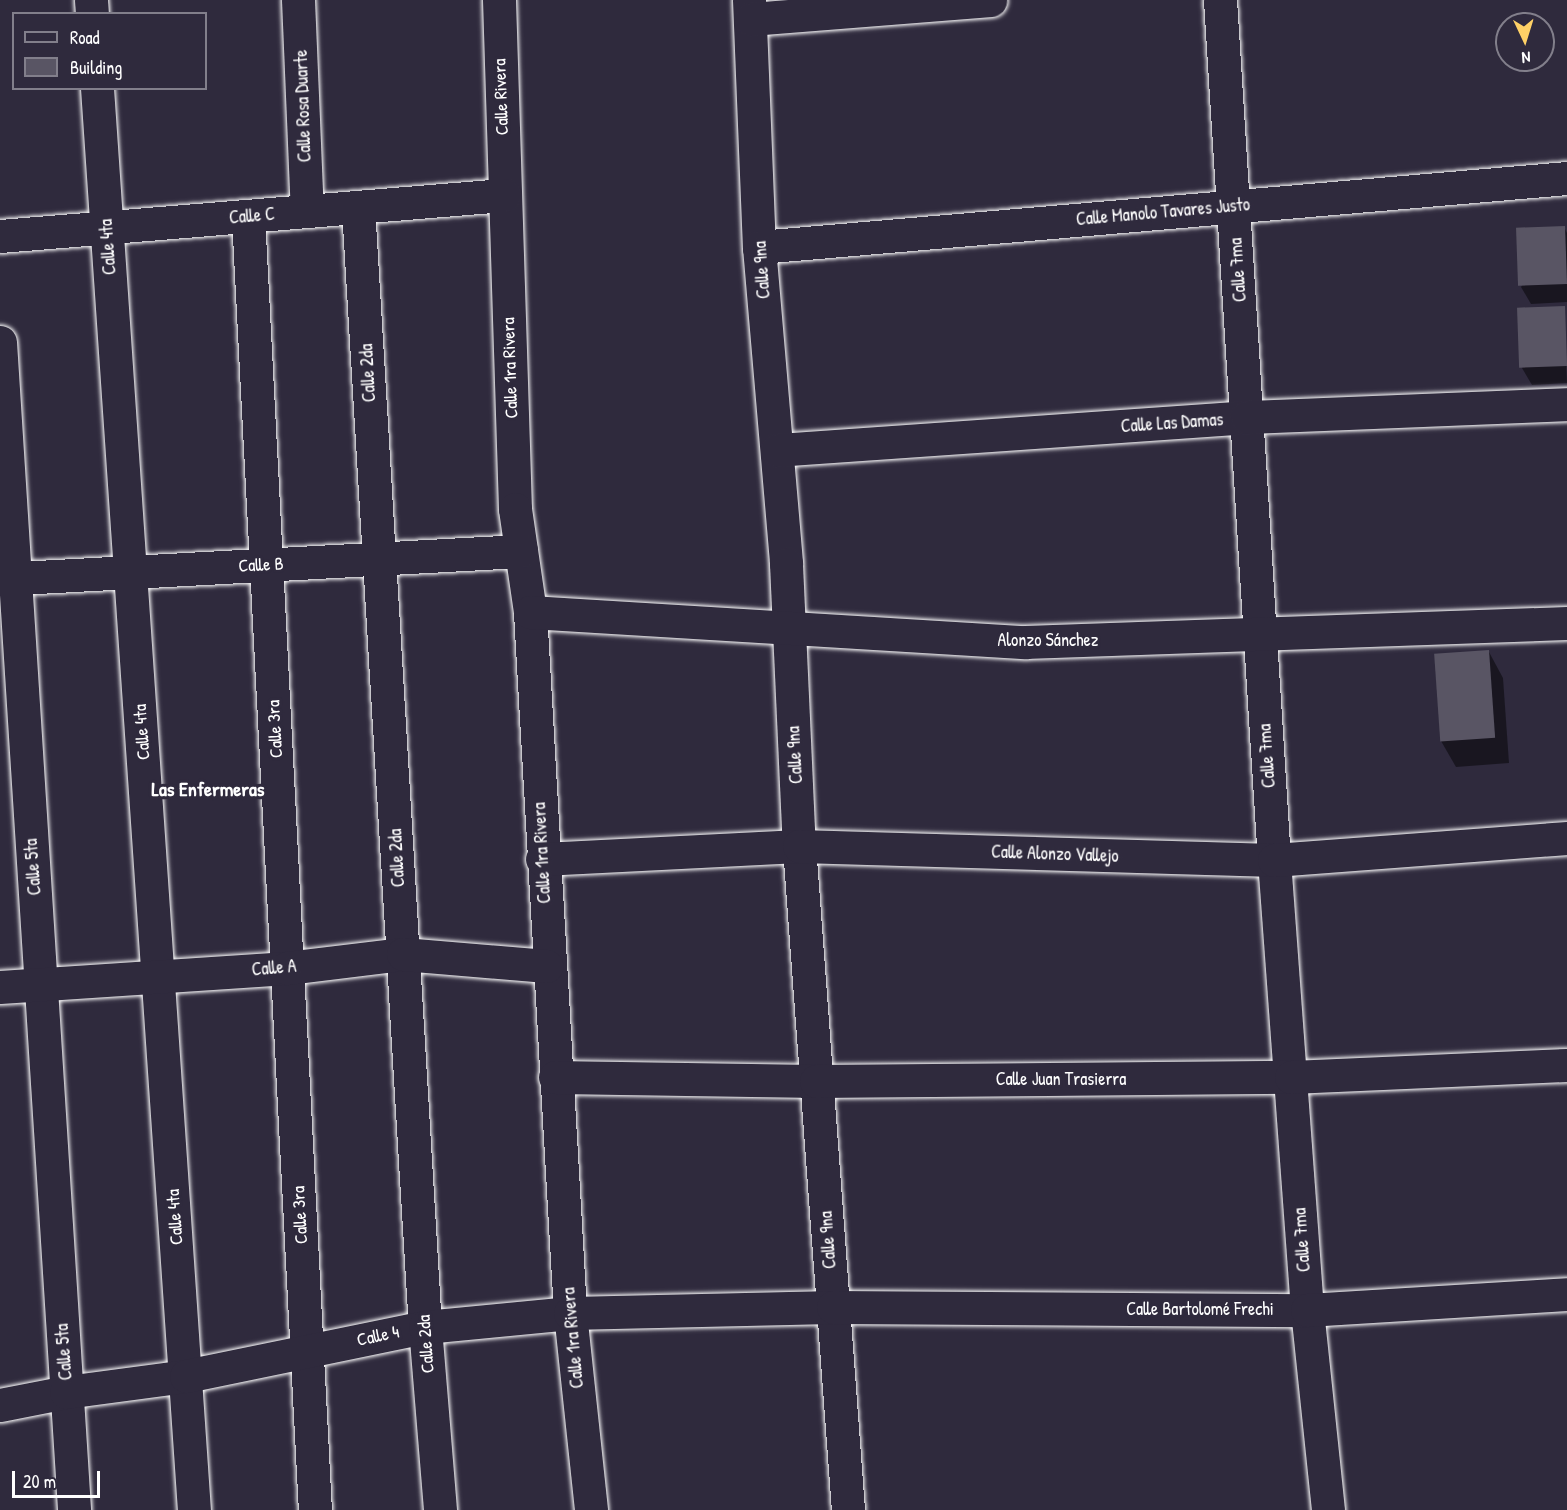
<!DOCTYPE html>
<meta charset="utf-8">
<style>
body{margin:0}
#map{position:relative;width:1567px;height:1510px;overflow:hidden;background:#2f2a3d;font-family:"Patrick Hand",sans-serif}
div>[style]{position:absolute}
.shadow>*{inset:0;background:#0007}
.building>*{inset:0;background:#595564;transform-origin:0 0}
.roads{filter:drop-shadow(0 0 2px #fff) drop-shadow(0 0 2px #fff)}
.minor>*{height:33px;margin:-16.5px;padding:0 16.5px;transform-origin:16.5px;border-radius:16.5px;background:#2f2a3d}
span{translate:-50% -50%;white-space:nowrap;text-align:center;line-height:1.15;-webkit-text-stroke:6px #2f2a3d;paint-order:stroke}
.street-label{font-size:18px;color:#fff}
.neighbourhood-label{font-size:20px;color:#fff;font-weight:700}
.legend{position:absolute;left:12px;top:12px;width:195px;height:78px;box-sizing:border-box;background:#2f2a3d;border:2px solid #827f8b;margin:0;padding:8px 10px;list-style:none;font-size:18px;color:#fff}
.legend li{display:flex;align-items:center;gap:12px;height:30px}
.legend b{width:30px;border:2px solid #827f8b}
.north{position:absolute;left:1495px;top:12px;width:60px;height:60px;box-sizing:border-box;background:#2f2a3d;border:2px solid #827f8b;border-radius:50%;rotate:176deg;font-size:16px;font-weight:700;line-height:24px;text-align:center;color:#fff}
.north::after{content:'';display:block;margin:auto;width:21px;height:27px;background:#ffd166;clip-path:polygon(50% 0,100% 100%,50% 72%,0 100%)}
.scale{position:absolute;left:12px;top:1471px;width:88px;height:27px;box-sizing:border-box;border:3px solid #fff;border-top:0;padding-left:8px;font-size:18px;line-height:21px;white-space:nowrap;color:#fff;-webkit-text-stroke:4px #2f2a3d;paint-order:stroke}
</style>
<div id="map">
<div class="shadow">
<div style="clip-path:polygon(1564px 227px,1567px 233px,1567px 302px,1531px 304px,1521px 287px)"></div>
<div style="clip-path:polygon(1564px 307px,1567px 383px,1532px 385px,1522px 368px)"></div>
<div style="clip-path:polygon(1489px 652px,1503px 678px,1509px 763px,1456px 767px,1441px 741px)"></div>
</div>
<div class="building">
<div style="left:1565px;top:226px;width:58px;height:49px;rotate:88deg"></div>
<div style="left:1565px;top:306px;width:60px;height:48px;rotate:88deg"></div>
<div style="left:1489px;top:650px;width:88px;height:55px;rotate:86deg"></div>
</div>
<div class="roads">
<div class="minor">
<div style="left:91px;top:0;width:14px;rotate:86deg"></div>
<div style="left:298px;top:0;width:211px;rotate:87.6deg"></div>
<div style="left:499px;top:0;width:509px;rotate:88.2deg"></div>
<div style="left:515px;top:509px;width:104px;rotate:81.7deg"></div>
<div style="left:530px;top:612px;width:702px;rotate:86.73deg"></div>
<div style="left:570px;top:1313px;width:198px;rotate:83.9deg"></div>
<div style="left:749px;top:0;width:247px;rotate:87.7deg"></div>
<div style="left:759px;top:247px;width:318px;rotate:85.1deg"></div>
<div style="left:786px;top:564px;width:282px;rotate:87.4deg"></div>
<div style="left:799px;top:846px;width:666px;rotate:85.78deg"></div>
<div style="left:1220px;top:0;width:862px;rotate:86.41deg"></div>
<div style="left:1274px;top:860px;width:451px;rotate:85.8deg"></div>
<div style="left:1307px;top:1310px;width:201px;rotate:84deg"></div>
<div style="left:751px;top:19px;width:240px;rotate:-4.5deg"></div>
<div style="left:97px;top:88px;width:1425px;rotate:86.1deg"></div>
<div style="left:358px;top:207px;width:1122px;rotate:86.58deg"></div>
<div style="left:425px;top:1327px;width:184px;rotate:85.3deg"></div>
<div style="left:248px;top:216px;width:1296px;rotate:87.04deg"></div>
<div style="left:0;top:236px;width:506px;rotate:-4.65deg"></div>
<div style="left:759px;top:247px;width:811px;rotate:-4.88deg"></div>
<div style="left:0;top:342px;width:1170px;rotate:86.37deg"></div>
<div style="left:777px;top:450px;width:471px;rotate:-4deg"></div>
<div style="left:1247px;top:417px;width:320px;rotate:-2.3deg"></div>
<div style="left:0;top:579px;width:522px;rotate:-3.08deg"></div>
<div style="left:530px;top:612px;width:496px;rotate:3.5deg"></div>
<div style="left:1025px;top:642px;width:542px;rotate:-2.01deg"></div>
<div style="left:542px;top:859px;width:257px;rotate:-2.9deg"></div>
<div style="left:799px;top:846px;width:475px;rotate:1.7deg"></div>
<div style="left:1274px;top:860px;width:294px;rotate:-4.3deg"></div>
<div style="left:0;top:987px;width:288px;rotate:-3.8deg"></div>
<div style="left:287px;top:968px;width:117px;rotate:-6.9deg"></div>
<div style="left:403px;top:954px;width:144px;rotate:4.8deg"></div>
<div style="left:555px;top:1077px;width:261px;rotate:0.9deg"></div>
<div style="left:816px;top:1081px;width:475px;rotate:-0.5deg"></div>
<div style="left:1291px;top:1077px;width:276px;rotate:-2.5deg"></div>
<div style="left:0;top:1405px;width:67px;rotate:-11.1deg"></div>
<div style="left:66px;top:1392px;width:121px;rotate:-7.6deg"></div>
<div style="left:186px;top:1376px;width:244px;rotate:-11.6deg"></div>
<div style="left:425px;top:1327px;width:146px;rotate:-5.5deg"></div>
<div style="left:570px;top:1313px;width:263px;rotate:-1.3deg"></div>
<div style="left:833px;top:1307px;width:474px;rotate:0.4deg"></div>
<div style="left:1307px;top:1310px;width:260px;rotate:-3.5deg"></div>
</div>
</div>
<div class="street-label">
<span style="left:501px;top:97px;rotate:-92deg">Calle Rivera</span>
<span style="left:303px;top:106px;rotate:-92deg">Calle Rosa Duarte</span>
<span style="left:1163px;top:212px;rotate:-5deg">Calle Manolo Tavares Justo</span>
<span style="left:252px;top:216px;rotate:-5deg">Calle C</span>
<span style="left:108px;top:247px;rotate:-94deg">Calle 4ta</span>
<span style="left:762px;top:270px;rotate:-94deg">Calle 9na</span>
<span style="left:1238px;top:270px;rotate:-94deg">Calle 7ma</span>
<span style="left:510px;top:368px;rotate:-92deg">Calle 1ra Rivera</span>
<span style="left:368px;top:373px;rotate:-93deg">Calle 2da</span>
<span style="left:1172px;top:423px;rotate:-4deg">Calle Las Damas</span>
<span style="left:261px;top:565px;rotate:-3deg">Calle B</span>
<span style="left:1048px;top:640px">Alonzo Sánchez</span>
<span style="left:275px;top:729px;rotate:-93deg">Calle 3ra</span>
<span style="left:142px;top:732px;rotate:-94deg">Calle 4ta</span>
<span style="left:795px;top:755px;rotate:-93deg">Calle 9na</span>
<span style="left:1267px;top:756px;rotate:-94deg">Calle 7ma</span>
<span style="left:542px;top:853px;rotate:-93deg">Calle 1ra Rivera</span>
<span style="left:1055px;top:854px;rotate:2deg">Calle Alonzo Vallejo</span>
<span style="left:397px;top:858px;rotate:-93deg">Calle 2da</span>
<span style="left:33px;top:867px;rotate:-94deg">Calle 5ta</span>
<span style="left:274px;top:968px;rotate:-5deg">Calle A</span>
<span style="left:1061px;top:1079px">Calle Juan Trasierra</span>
<span style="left:300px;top:1215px;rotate:-93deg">Calle 3ra</span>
<span style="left:175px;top:1217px;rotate:-94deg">Calle 4ta</span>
<span style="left:828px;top:1240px;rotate:-94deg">Calle 9na</span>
<span style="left:1302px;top:1240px;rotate:-94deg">Calle 7ma</span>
<span style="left:1200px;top:1309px">Calle Bartolomé Frechi</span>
<span style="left:378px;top:1336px;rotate:-12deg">Calle 4</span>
<span style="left:573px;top:1338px;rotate:-95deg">Calle 1ra Rivera</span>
<span style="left:426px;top:1344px;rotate:-94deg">Calle 2da</span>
<span style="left:64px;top:1352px;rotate:-94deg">Calle 5ta</span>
</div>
<div class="neighbourhood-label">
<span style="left:208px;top:788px">Las Enfermeras</span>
</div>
<ul class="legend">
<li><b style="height:8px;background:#2f2a3d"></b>Road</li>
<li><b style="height:16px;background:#595564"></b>Building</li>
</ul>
<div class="north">N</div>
<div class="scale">20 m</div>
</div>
